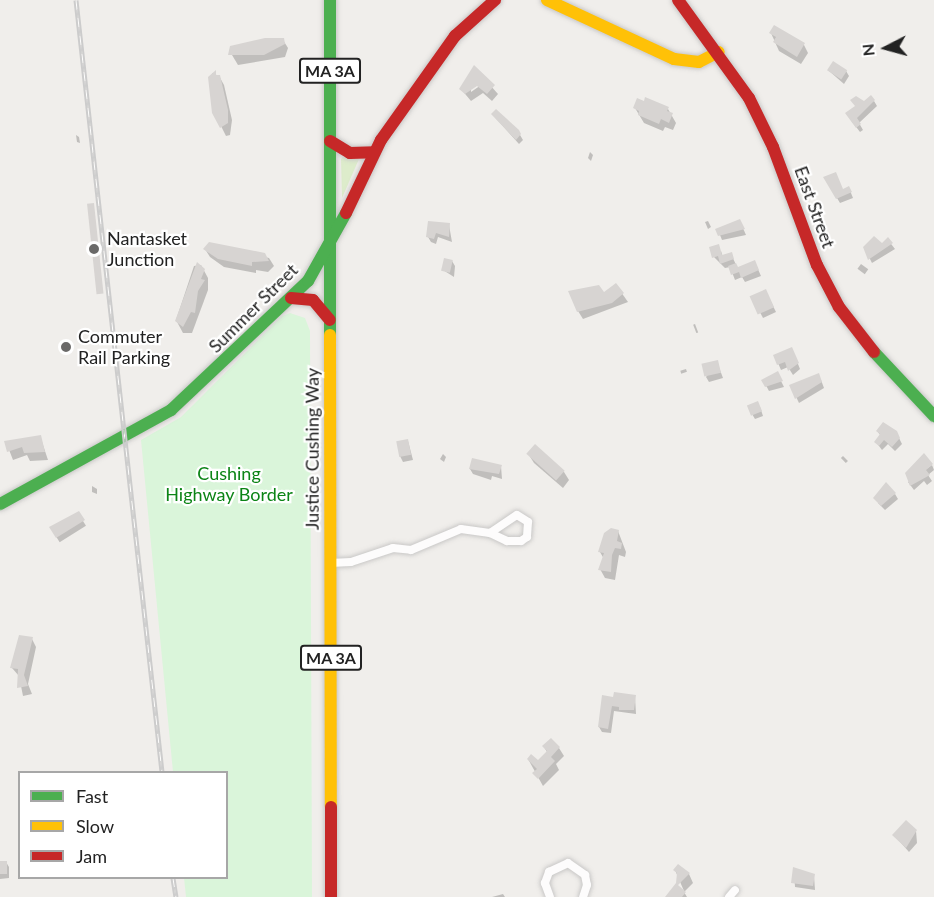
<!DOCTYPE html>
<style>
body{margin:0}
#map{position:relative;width:934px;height:897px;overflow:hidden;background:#f0eeeb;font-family:Lato,sans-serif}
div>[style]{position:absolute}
.grass>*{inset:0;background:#ddeccb}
.park>*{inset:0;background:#daf5da}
.shadow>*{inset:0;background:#0003;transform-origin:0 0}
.building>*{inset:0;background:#d7d4d2;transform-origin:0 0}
.roads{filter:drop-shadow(0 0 2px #c9c8c7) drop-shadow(0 0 2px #c9c8c7)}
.street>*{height:8px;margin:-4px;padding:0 4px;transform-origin:4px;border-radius:4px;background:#fdfcfc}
.fast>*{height:12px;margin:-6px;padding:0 6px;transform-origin:6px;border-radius:6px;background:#4caf50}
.slow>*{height:12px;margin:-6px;padding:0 6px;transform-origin:6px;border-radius:6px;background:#ffc107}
.jam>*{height:12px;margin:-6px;padding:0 6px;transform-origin:6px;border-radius:6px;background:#c62828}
.rail>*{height:5px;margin-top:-2.5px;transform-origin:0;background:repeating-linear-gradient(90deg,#fff 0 9px,#ccc 0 18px);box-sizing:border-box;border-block:2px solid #ccc}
.dots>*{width:16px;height:16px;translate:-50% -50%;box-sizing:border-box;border:3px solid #fff;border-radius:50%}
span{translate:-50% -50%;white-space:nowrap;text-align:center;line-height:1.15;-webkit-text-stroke:4.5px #fff;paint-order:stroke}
.shield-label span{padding:2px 4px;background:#fff;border:2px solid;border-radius:4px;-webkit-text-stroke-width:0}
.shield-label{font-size:16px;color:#222;font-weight:700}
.street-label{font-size:18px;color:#222}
.poi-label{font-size:18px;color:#222}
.left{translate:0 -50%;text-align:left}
.park-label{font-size:18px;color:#0c8416}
.legend{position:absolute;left:18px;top:771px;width:210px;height:108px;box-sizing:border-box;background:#fff;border:2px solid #a7a7a7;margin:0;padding:8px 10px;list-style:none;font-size:18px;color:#222}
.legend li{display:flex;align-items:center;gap:12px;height:30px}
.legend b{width:30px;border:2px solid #a7a7a7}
.north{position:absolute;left:856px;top:18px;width:60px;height:60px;-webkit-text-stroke:4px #fff;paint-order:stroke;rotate:264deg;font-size:16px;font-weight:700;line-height:24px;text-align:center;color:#222}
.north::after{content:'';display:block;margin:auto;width:21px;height:27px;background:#222;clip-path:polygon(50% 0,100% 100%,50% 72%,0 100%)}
</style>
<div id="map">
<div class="grass">
<div style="clip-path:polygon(343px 157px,359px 159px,342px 198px,341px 159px)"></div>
</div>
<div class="park">
<div style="clip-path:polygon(290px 313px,305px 318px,310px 331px,312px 897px,186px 897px,184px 878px,226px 878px,226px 772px,173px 772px,141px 440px,181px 417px,282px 316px)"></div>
</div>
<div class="shadow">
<div style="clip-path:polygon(771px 33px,804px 45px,808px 53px,801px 64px,779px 51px)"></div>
<div style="clip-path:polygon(283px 40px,288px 48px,285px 57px,238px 65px,229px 50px)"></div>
<div style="clip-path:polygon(evenodd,474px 67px,498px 94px,492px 101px,483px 93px,471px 101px,461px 89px,474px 67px,484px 83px,471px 92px,471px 88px,484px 83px)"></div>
<div style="clip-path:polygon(828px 70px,846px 71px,849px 76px,844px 84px)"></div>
<div style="clip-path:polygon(212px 73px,219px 76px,224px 85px,232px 120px,230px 135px,226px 136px,214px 112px)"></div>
<div style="clip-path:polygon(874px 101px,877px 106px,859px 123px,863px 130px,860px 132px,850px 119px,856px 107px)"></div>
<div style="clip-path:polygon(635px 108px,668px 109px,676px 123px,673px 130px,665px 127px,663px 131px,644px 123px)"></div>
<div style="clip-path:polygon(492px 114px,520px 135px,523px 140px,519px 144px)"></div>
<div style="clip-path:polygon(76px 135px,79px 137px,80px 143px,77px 142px)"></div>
<div style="clip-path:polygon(590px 152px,593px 155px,591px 161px,588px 158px)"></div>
<div style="clip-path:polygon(825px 178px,843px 191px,849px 188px,853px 198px,840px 203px)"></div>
<div style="clip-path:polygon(708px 221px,711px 227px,708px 229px,705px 222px)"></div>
<div style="clip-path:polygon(449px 225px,452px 242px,438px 237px,436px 244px,431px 242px,428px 237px)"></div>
<div style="clip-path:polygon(742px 226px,746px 235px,722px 240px,720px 235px)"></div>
<div style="clip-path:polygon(888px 240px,895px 249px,872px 263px,864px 247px,882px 246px)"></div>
<div style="clip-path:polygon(210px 243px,269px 258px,274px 266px,268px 272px,256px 270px,256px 273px,224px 267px,210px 257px,205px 249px)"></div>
<div style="clip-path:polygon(721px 251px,723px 257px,731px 254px,738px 269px,757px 267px,761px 276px,745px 282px,742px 277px,735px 280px,730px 267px,725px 268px,714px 257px)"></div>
<div style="clip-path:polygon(452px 261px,455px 266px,454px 277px,443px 270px)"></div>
<div style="left:861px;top:264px;width:9px;height:6px;rotate:36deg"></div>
<div style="clip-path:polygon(201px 265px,208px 278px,208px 290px,192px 333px,183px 333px,176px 320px,194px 266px)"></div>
<div style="clip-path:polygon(616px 285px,628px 302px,583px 319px,578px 311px)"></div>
<div style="clip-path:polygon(768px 296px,776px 312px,763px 318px,752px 297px)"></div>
<div style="left:695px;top:324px;width:9px;height:2px;rotate:69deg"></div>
<div style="clip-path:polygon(794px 354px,800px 369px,793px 375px,788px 367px,781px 370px,775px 356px)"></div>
<div style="clip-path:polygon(717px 362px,723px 378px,709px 382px,706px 377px)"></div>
<div style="left:686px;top:369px;width:3px;height:6px;rotate:72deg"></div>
<div style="clip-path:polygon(777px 373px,784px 387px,769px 391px,763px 380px)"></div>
<div style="clip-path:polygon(821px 380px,824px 388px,799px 403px,791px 386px)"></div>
<div style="clip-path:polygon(760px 407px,763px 416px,755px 419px,752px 414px)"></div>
<div style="clip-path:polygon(877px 431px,899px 438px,902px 444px,895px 451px,888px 444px,882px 450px,876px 442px,881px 436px)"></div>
<div style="clip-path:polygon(40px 436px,48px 460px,30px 461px,27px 455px,13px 460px,6px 442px)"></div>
<div style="clip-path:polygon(408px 441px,413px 460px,403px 462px,400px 456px)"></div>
<div style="clip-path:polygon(535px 446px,564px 472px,569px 480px,563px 488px,534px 463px,529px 455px)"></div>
<div style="clip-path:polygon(443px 454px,446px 457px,444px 462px,440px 459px)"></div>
<div style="left:843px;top:456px;width:7px;height:3px;rotate:45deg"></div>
<div style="clip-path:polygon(932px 465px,934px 470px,928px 475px,932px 481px,927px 485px,924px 481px,914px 490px,908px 482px)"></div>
<div style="clip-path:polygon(501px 466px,502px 479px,492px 476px,491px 480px,473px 474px,470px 469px)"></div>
<div style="clip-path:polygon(92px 486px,97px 489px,97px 494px,92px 492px)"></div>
<div style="clip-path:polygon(895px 494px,898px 499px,885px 510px,878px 503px)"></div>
<div style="left:78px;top:513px;width:15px;height:31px;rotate:58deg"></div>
<div style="clip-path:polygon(618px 531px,626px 552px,625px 557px,619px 555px,615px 580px,605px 578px,600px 569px,604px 559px,600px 552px)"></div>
<div style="clip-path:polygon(20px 637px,32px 639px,36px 647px,28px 684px,32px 694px,23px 696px,19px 676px,12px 668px)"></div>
<div style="clip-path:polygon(635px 697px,636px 714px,614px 711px,611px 733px,602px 732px,599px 727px,614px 698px)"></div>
<div style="clip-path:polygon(544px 747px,559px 748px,564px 756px,556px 764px,559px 770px,543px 786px,528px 759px,538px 762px,547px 752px)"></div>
<div style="clip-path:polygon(916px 831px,917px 843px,909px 852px,894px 835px)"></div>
<div style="clip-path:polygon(0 862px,6px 862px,9px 867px,9px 878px,0 879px)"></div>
<div style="clip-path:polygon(794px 869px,814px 876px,815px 890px,795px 887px)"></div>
<div style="clip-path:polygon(675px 870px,689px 874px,693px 883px,684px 892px,687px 897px,667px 897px,684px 891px)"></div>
<div style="clip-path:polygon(503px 894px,505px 897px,492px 897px)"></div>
</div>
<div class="building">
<div style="clip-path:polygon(774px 25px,805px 43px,797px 57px,773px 42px,776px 37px,769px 33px)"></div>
<div style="clip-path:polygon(265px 38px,284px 38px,285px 44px,264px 55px,228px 55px,230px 46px)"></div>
<div style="left:833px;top:61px;width:17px;height:11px;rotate:33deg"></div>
<div style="clip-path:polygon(474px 65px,495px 85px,487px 94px,477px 86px,465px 94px,459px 89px)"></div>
<div style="clip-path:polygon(216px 70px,216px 75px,220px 75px,228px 110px,228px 123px,220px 128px,212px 113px,208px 77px)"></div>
<div style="clip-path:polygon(871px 95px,875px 100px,857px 118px,861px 124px,856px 128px,845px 113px,855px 106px,850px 100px,856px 96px,864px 101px)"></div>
<div style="clip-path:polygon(645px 97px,669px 107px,667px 111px,673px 113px,669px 123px,661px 119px,659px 124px,638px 115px,639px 111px,633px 108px,637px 98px,644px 101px)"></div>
<div style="clip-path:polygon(496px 109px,519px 130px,521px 134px,516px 140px,491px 114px)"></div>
<div style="clip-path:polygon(836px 172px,843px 189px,849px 186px,852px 192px,836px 199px,823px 177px)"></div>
<div style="left:94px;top:203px;width:91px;height:7px;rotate:84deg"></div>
<div style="clip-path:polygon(740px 219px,745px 229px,718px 236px,715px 229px)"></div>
<div style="clip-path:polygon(428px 221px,450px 223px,449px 237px,436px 233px,434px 239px,426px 237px)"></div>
<div style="clip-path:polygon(874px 236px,882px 243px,888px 237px,893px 243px,868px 260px,863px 247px)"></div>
<div style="clip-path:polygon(209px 242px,265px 253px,269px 261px,252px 262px,252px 266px,218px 259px,203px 249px)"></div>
<div style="clip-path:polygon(719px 244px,722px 255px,732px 252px,734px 259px,720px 264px,718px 256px,712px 258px,709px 247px)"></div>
<div style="left:444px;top:258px;width:9px;height:13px;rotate:13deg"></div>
<div style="clip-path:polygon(755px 260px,759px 270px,741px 278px,739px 272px,731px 275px,728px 266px,736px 263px,738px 267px)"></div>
<div style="clip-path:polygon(197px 262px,205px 269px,201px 279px,205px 280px,198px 291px,195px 313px,191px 312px,183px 327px,175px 321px)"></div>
<div style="clip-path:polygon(616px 283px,624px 293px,612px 303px,577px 312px,568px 291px,599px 285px,604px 292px)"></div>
<div style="left:766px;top:289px;width:20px;height:18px;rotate:66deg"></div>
<div style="clip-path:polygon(792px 347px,799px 363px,788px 371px,785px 362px,777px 365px,773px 355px)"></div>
<div style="left:718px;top:360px;width:13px;height:17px;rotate:77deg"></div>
<div style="clip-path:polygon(778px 371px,783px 381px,765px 387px,761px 380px)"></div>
<div style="clip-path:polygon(819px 373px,822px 382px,795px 399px,789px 385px)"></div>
<div style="left:758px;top:401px;width:11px;height:12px;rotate:68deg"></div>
<div style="clip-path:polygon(883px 422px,897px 431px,900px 438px,892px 447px,884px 440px,879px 446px,874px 442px,880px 434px,876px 431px)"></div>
<div style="clip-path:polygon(41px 435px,45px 452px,24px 453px,22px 447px,7px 452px,4px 441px)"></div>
<div style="left:408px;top:439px;width:16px;height:12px;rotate:79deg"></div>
<div style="left:535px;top:444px;width:40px;height:13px;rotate:42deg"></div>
<div style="clip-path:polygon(924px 453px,933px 464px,926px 470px,930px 475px,910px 486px,905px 473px)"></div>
<div style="clip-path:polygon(472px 458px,502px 465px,499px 474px,469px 469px)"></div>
<div style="clip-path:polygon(886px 482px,896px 493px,881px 506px,873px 498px)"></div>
<div style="clip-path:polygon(79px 511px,85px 520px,56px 538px,49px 527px)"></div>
<div style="clip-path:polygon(611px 528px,619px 530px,617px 541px,622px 543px,621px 549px,615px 548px,612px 555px,611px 572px,598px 570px,604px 553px,598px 552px,604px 533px)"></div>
<div style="clip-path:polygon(19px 635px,33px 637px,24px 675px,28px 686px,17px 688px,18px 669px,10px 668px)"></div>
<div style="clip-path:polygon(614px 692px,636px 695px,634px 710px,619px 710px,619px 707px,612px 706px,608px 729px,598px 727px,602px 695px,613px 697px)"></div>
<div style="clip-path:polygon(551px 738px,560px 747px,551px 757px,555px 761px,538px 779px,532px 773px,537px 769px,527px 759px,531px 754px,538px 760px,547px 751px,542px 746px)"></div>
<div style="clip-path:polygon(906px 820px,917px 830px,906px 848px,892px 835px)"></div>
<div style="left:0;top:861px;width:7px;height:13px"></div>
<div style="clip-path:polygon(678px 864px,690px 873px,678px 885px,686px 892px,682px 897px,665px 897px,676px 883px,677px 873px,673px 870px)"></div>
<div style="clip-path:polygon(793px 867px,815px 874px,813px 886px,791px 883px)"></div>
</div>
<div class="roads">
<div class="street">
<div style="left:330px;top:563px;width:21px;rotate:-3deg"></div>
<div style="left:351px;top:562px;width:44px;rotate:-18.4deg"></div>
<div style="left:393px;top:548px;width:18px;rotate:6deg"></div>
<div style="left:411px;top:550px;width:54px;rotate:-22.8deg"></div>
<div style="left:461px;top:529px;width:29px;rotate:8deg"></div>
<div style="left:490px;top:533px;width:32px;rotate:-34deg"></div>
<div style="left:517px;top:515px;width:13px;rotate:32deg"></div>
<div style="left:528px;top:522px;width:15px;rotate:94deg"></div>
<div style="left:527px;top:537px;width:7px;rotate:146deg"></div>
<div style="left:521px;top:541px;width:14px;rotate:180deg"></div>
<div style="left:507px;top:541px;width:19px;rotate:-155deg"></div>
<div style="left:550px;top:897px;width:15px;rotate:-110deg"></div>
<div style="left:545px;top:883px;width:12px;rotate:-70deg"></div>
<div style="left:549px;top:872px;width:21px;rotate:-25deg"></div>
<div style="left:568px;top:863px;width:21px;rotate:35deg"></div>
<div style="left:585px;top:875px;width:10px;rotate:79deg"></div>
<div style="left:587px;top:885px;width:13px;rotate:108deg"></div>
<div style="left:729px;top:897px;width:9px;rotate:-49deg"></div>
</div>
<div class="fast">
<div style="left:330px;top:0;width:335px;rotate:90deg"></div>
<div style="left:874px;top:352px;width:88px;rotate:46.8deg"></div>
<div style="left:0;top:504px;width:195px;rotate:-28.8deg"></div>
<div style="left:171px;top:410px;width:188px;rotate:-43.3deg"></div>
<div style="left:308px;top:281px;width:78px;rotate:-60.8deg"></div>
</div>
<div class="slow">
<div style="left:547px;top:0;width:140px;rotate:24.9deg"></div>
<div style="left:674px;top:59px;width:25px;rotate:7deg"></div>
<div style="left:699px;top:62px;width:22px;rotate:-27deg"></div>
<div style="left:330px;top:335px;width:472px;rotate:89.9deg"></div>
</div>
<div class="jam">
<div style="left:678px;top:0;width:121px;rotate:54.1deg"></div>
<div style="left:749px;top:98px;width:55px;rotate:63.9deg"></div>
<div style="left:773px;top:147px;width:126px;rotate:69.6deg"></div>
<div style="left:817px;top:265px;width:47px;rotate:62.4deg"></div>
<div style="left:839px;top:307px;width:57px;rotate:52.1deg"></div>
<div style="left:330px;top:141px;width:23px;rotate:31deg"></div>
<div style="left:350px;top:153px;width:24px;rotate:-2deg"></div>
<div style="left:346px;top:213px;width:81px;rotate:-64.4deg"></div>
<div style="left:381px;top:140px;width:128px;rotate:-54.6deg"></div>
<div style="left:455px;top:36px;width:54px;rotate:-42deg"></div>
<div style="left:291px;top:298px;width:22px;rotate:5deg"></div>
<div style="left:313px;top:300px;width:26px;rotate:50deg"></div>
<div style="left:331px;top:807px;width:90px;rotate:90deg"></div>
</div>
</div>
<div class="rail">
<div style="left:76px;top:0;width:777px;rotate:83.64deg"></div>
<div style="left:173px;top:878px;width:19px;rotate:81deg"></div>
</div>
<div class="dots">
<div style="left:94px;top:249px;background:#6a6968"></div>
<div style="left:66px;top:347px;background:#6a6968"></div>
</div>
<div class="shield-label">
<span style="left:330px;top:71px">MA 3A</span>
<span style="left:331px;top:658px">MA 3A</span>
</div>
<div class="street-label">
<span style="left:815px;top:207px;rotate:70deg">East Street</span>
<span style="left:253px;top:308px;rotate:-45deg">Summer Street</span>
<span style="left:312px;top:449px;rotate:-90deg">Justice Cushing Way</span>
</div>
<div class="poi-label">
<span class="left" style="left:107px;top:249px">Nantasket<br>Junction</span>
<span class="left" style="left:78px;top:347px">Commuter<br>Rail Parking</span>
</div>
<div class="park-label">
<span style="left:229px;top:484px">Cushing<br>Highway Border</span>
</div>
<ul class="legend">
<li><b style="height:8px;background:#4caf50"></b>Fast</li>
<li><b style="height:8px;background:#ffc107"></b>Slow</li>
<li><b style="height:8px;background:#c62828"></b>Jam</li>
</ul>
<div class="north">N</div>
</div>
